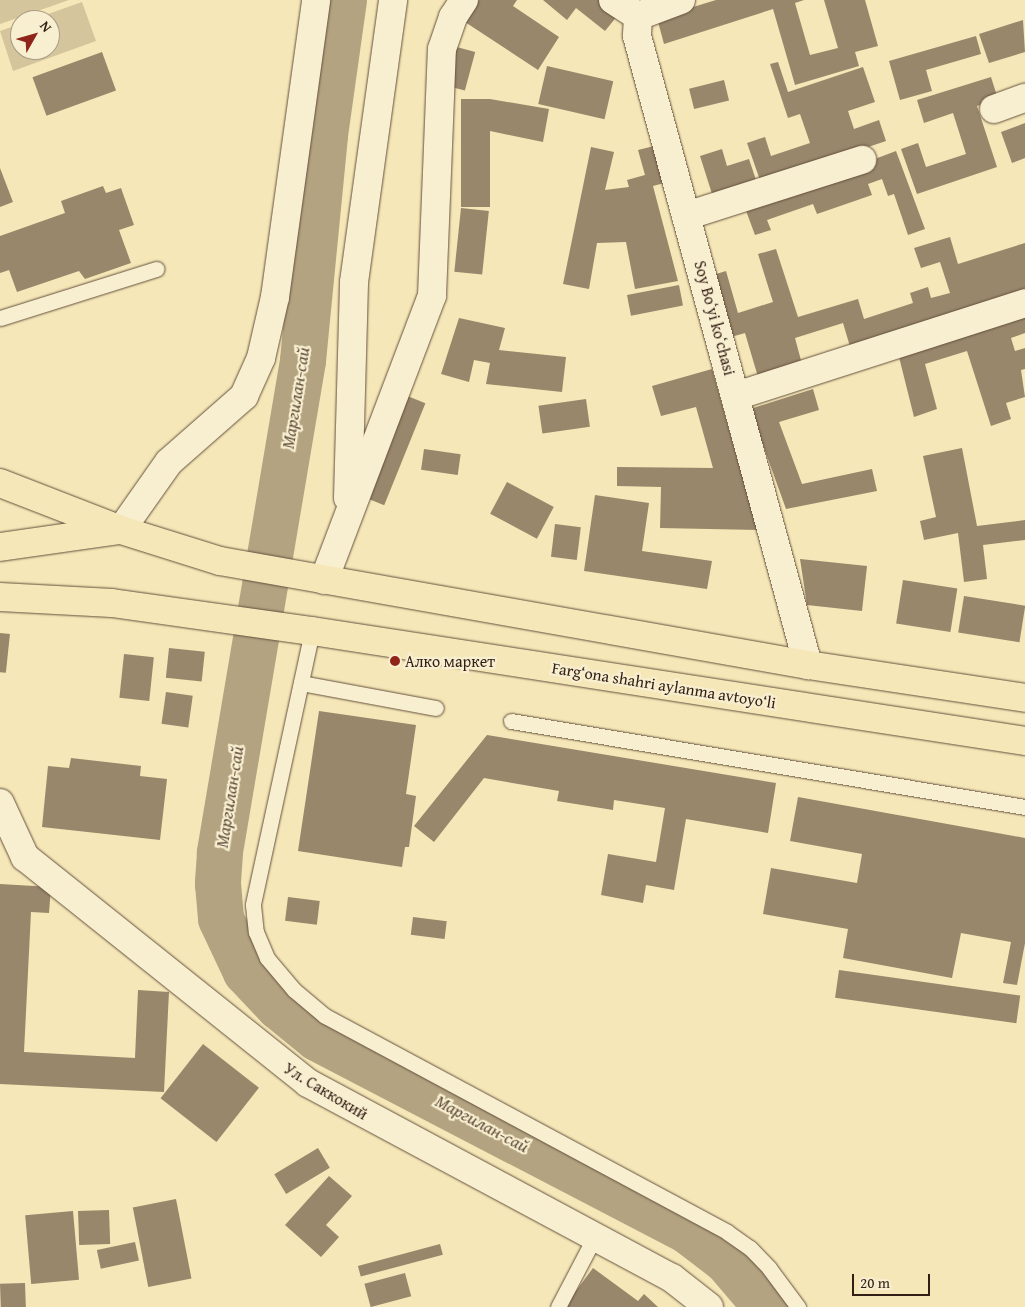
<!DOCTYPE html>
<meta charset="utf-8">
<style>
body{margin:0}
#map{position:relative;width:1025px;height:1307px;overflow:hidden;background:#f5e7b7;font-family:"Gentium Book Plus",serif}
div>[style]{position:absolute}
.green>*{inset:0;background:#d4c59c}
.river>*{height:46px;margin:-23px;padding:0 23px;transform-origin:23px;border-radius:23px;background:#b3a380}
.building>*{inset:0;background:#98876a;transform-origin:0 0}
.roads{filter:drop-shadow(0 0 1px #64503e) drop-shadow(0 0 1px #64503e)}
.service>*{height:15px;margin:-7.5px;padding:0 7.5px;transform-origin:7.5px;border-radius:7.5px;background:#f8efd0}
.minor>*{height:28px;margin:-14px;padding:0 14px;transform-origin:14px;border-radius:14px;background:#f8efd0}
.trunk>*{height:28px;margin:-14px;padding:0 14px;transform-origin:14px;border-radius:14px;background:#f5e7b7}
.dots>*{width:14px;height:14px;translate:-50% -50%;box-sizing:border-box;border:2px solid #f8efd0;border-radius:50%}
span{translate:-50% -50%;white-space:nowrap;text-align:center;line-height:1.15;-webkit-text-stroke:4.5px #f8efd0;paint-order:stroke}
.street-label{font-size:16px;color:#331e16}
.poi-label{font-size:16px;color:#331e16}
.left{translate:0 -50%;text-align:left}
.water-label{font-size:18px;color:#604d3b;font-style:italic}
.north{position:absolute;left:10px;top:10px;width:50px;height:50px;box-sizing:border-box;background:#f8efd0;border:1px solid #a99b86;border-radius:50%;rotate:52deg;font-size:14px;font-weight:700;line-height:20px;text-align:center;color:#331e16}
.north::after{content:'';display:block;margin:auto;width:18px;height:22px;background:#8f2418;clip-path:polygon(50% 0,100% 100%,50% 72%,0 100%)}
.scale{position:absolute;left:852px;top:1274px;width:78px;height:22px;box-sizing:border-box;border:2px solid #331e16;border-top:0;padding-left:6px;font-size:15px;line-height:18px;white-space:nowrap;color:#331e16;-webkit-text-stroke:4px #f8efd0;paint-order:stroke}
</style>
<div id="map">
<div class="green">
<div style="clip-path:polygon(0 0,69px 0,0 24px)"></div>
<div style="clip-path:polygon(82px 2px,96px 41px,13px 71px,0 31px,20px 24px,20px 50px,50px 50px,50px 20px,31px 20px)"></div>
</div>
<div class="river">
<div style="left:344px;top:0;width:137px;rotate:98deg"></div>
<div style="left:325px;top:136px;width:226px;rotate:95.6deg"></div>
<div style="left:303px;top:361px;width:499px;rotate:99.6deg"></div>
<div style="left:220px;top:853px;width:31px;rotate:94deg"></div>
<div style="left:218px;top:884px;width:35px;rotate:85deg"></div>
<div style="left:221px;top:919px;width:59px;rotate:64.7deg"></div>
<div style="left:246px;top:972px;width:48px;rotate:46.7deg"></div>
<div style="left:279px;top:1007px;width:49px;rotate:39.2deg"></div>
<div style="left:317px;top:1038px;width:420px;rotate:27.5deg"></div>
<div style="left:689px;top:1232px;width:48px;rotate:37.3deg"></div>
<div style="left:727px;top:1261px;width:60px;rotate:49.7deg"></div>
</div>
<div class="building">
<div style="clip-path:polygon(479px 0,517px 0,513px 6px,559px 37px,538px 70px,465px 22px)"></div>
<div style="clip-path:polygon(543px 0,600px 0,618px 15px,605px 31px,576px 8px,567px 20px)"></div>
<div style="clip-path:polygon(716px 0,804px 0,795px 3px,810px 55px,838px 48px,824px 0,865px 0,878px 46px,855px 52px,859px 66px,795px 85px,773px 9px,664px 44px,657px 18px)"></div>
<div style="clip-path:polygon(1023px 20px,1025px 52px,989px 63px,979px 34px)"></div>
<div style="clip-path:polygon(976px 36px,981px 54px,926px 70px,932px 91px,900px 100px,889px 61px)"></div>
<div style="left:453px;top:46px;width:23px;height:40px;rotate:15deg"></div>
<div style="left:102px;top:52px;width:41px;height:74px;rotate:70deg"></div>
<div style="clip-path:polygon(778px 62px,788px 92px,863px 67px,875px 102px,848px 111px,854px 129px,879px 120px,886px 141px,761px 183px,747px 143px,765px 137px,771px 156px,810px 143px,800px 114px,788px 118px,770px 64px)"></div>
<div style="left:547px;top:66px;width:68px;height:39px;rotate:13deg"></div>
<div style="clip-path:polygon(991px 77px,998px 99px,977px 106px,997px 167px,917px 194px,901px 149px,918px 143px,926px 167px,966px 154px,953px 113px,924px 123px,917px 100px)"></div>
<div style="left:724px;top:80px;width:21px;height:36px;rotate:76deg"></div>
<div style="clip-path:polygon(461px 99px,490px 99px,549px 109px,543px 142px,490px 131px,490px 207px,461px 207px)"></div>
<div style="clip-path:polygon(1025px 123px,1025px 158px,1012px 163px,1001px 132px)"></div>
<div style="clip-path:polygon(658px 145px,668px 182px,653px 186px,678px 281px,635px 289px,626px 242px,597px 243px,589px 289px,563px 284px,591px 147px,614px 152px,605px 190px,629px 187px,627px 180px,645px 175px,638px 150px)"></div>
<div style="clip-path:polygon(722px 149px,727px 166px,749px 159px,757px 183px,713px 197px,700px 156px)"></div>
<div style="clip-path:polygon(896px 151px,925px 229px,908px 235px,894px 194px,888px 196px,882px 179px,868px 184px,872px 195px,817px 214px,813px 204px,767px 220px,771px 230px,755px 235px,745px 208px)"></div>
<div style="clip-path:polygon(0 168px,13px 202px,0 207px)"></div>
<div style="clip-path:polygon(103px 186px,106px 193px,121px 188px,134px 225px,119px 230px,131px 263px,85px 279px,79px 271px,17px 292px,9px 270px,0 273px,0 236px,65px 213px,61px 201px)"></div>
<div style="left:461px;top:208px;width:28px;height:64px;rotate:6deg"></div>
<div style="clip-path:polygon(950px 237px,958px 264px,1025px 243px,1025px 291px,851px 350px,843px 323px,795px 338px,802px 364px,758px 377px,745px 333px,731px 337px,713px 275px,726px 271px,738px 313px,773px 302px,758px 254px,776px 249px,798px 317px,858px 299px,864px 319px,913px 303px,910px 293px,928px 287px,931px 298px,950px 293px,940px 262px,921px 268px,914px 248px)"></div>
<div style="left:679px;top:285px;width:21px;height:53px;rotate:79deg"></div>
<div style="clip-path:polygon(1025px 309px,1025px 333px,1011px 338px,1015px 351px,1025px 348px,1025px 369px,1021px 370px,1025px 397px,1006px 403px,1011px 419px,991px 426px,967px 351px,925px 364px,937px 409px,914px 417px,897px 349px)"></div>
<div style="clip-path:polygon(459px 318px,505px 328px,499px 350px,566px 357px,562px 392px,486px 384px,490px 363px,474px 360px,469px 382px,441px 374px)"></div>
<div style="clip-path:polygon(712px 369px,746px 489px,759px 530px,660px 528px,661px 487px,617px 486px,617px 467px,713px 468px,696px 407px,661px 416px,652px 386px)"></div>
<div style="clip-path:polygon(813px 389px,819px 410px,779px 422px,802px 484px,872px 469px,877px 491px,786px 509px,750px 409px)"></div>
<div style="left:405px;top:395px;width:22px;height:110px;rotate:22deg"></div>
<div style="left:586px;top:399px;width:28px;height:48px;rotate:82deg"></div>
<div style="clip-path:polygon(962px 448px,977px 526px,1025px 520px,1025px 540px,983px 545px,987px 579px,964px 582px,958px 533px,924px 540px,920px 521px,936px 517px,923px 456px)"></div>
<div style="left:424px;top:449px;width:37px;height:21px;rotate:8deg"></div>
<div style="left:507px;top:482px;width:53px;height:36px;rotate:28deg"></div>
<div style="clip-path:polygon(595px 495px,649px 503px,642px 551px,712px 561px,707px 589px,584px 571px)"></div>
<div style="left:555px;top:524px;width:26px;height:33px;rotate:7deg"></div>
<div style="clip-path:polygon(800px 559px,867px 566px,862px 611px,807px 605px)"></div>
<div style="left:903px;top:580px;width:55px;height:44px;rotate:9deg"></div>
<div style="left:964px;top:596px;width:62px;height:37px;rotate:9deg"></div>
<div style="left:0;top:633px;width:10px;height:39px;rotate:6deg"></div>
<div style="left:169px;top:648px;width:36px;height:30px;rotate:6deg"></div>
<div style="left:124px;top:654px;width:30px;height:44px;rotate:6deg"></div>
<div style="left:166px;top:692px;width:27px;height:32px;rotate:8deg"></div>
<div style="clip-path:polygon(319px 711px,416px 725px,406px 794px,416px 796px,409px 847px,405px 847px,402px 867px,298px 851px)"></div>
<div style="clip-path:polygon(487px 735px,776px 783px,768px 833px,686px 819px,674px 890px,646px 885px,643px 903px,601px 895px,608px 854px,656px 862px,665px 808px,614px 800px,613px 810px,557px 801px,559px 791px,484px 778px,434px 842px,414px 826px)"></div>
<div style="clip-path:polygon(71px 758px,141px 766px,140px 776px,167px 779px,160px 840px,42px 827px,48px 766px,69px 768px)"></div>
<div style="clip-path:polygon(798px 797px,1025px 838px,1025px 943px,1017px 985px,1003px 983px,1011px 942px,961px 933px,952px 978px,843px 958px,848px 929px,763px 914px,771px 868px,857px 883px,862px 854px,790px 841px)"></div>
<div style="clip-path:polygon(0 884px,51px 887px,49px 913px,31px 912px,24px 1052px,135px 1058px,138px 990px,169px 992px,164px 1092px,0 1084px)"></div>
<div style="left:288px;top:897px;width:32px;height:24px;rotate:7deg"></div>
<div style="left:413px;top:917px;width:34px;height:18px;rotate:7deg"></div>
<div style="left:839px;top:970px;width:183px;height:28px;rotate:8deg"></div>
<div style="left:203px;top:1044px;width:71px;height:69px;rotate:38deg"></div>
<div style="left:318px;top:1148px;width:23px;height:51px;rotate:59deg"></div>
<div style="clip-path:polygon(329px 1176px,352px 1196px,326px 1225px,339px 1237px,321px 1257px,285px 1225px)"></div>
<div style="left:176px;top:1199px;width:81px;height:44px;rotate:79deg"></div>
<div style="left:109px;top:1210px;width:34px;height:31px;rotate:88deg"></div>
<div style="left:73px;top:1211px;width:69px;height:48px;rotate:85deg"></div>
<div style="left:135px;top:1242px;width:19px;height:39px;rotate:78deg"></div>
<div style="left:440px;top:1244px;width:11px;height:85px;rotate:75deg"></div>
<div style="clip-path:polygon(593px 1268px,638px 1301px,644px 1294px,658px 1307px,564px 1307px)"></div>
<div style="left:405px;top:1273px;width:24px;height:42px;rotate:75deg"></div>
<div style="left:25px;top:1283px;width:24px;height:25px;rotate:88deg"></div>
</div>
<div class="roads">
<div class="service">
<div style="left:0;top:318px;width:164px;rotate:-17.4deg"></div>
<div style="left:312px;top:631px;width:280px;rotate:102.2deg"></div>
<div style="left:253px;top:905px;width:27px;rotate:84deg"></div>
<div style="left:256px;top:932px;width:28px;rotate:67deg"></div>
<div style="left:267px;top:958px;width:42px;rotate:49.8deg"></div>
<div style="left:294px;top:990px;width:40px;rotate:40deg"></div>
<div style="left:325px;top:1016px;width:456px;rotate:28.2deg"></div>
<div style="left:727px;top:1232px;width:28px;rotate:35deg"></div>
<div style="left:750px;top:1248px;width:28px;rotate:46deg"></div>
<div style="left:769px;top:1268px;width:49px;rotate:53.4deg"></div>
<div style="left:301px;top:683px;width:137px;rotate:10.5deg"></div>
<div style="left:511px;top:721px;width:521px;rotate:9.5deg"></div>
<div style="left:558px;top:1307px;width:78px;rotate:-62.4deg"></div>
</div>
<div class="minor">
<div style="left:613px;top:0;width:30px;rotate:33deg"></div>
<div style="left:681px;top:0;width:46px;rotate:159.6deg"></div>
<div style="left:638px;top:16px;width:20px;rotate:93deg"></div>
<div style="left:637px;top:36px;width:652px;rotate:74.79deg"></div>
<div style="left:994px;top:109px;width:33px;rotate:-20deg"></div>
<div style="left:686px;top:216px;width:185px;rotate:-17.7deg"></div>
<div style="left:736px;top:396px;width:304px;rotate:-17.8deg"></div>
<div style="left:348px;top:498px;width:216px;rotate:-88.4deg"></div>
<div style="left:354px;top:282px;width:285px;rotate:-82.1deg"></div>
<div style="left:121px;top:530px;width:83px;rotate:-54.8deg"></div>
<div style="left:169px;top:462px;width:100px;rotate:-41.3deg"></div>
<div style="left:244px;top:396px;width:42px;rotate:-65.9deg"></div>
<div style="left:261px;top:358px;width:63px;rotate:-77.1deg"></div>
<div style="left:275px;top:297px;width:300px;rotate:-82.1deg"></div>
<div style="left:324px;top:580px;width:304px;rotate:-69.2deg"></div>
<div style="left:432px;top:296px;width:247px;rotate:-87.7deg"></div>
<div style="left:442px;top:49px;width:34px;rotate:-71deg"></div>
<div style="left:453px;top:17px;width:20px;rotate:-57deg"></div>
<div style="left:0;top:803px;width:60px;rotate:65.2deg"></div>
<div style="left:25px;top:857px;width:362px;rotate:38.6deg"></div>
<div style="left:308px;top:1083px;width:413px;rotate:28.2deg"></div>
<div style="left:672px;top:1278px;width:47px;rotate:38.1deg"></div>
</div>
<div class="trunk">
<div style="left:0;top:483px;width:130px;rotate:21.2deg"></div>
<div style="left:121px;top:530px;width:104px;rotate:17.4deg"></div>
<div style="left:220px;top:561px;width:597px;rotate:10.03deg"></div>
<div style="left:808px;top:665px;width:219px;rotate:8.6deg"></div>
<div style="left:0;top:547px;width:121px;rotate:-8.1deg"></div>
<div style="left:0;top:597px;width:112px;rotate:3.1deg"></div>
<div style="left:112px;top:603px;width:202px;rotate:8deg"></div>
<div style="left:312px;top:631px;width:721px;rotate:8.77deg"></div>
</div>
</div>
<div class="dots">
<div style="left:395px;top:661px;background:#8f2418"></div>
</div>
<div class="street-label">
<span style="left:715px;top:318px;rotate:75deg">Soy Boʻyi koʻchasi</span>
<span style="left:664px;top:685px;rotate:9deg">Farg‘ona shahri aylanma avtoyo‘li</span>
<span style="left:326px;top:1091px;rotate:31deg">Ул. Саккокий</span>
</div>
<div class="poi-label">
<span class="left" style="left:405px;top:661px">Алко маркет</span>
</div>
<div class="water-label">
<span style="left:296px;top:398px;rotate:-81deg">Маргилан-сай</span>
<span style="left:230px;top:797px;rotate:-81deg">Маргилан-сай</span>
<span style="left:482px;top:1124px;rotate:28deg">Маргилан-сай</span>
</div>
<div class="north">N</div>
<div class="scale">20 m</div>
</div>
